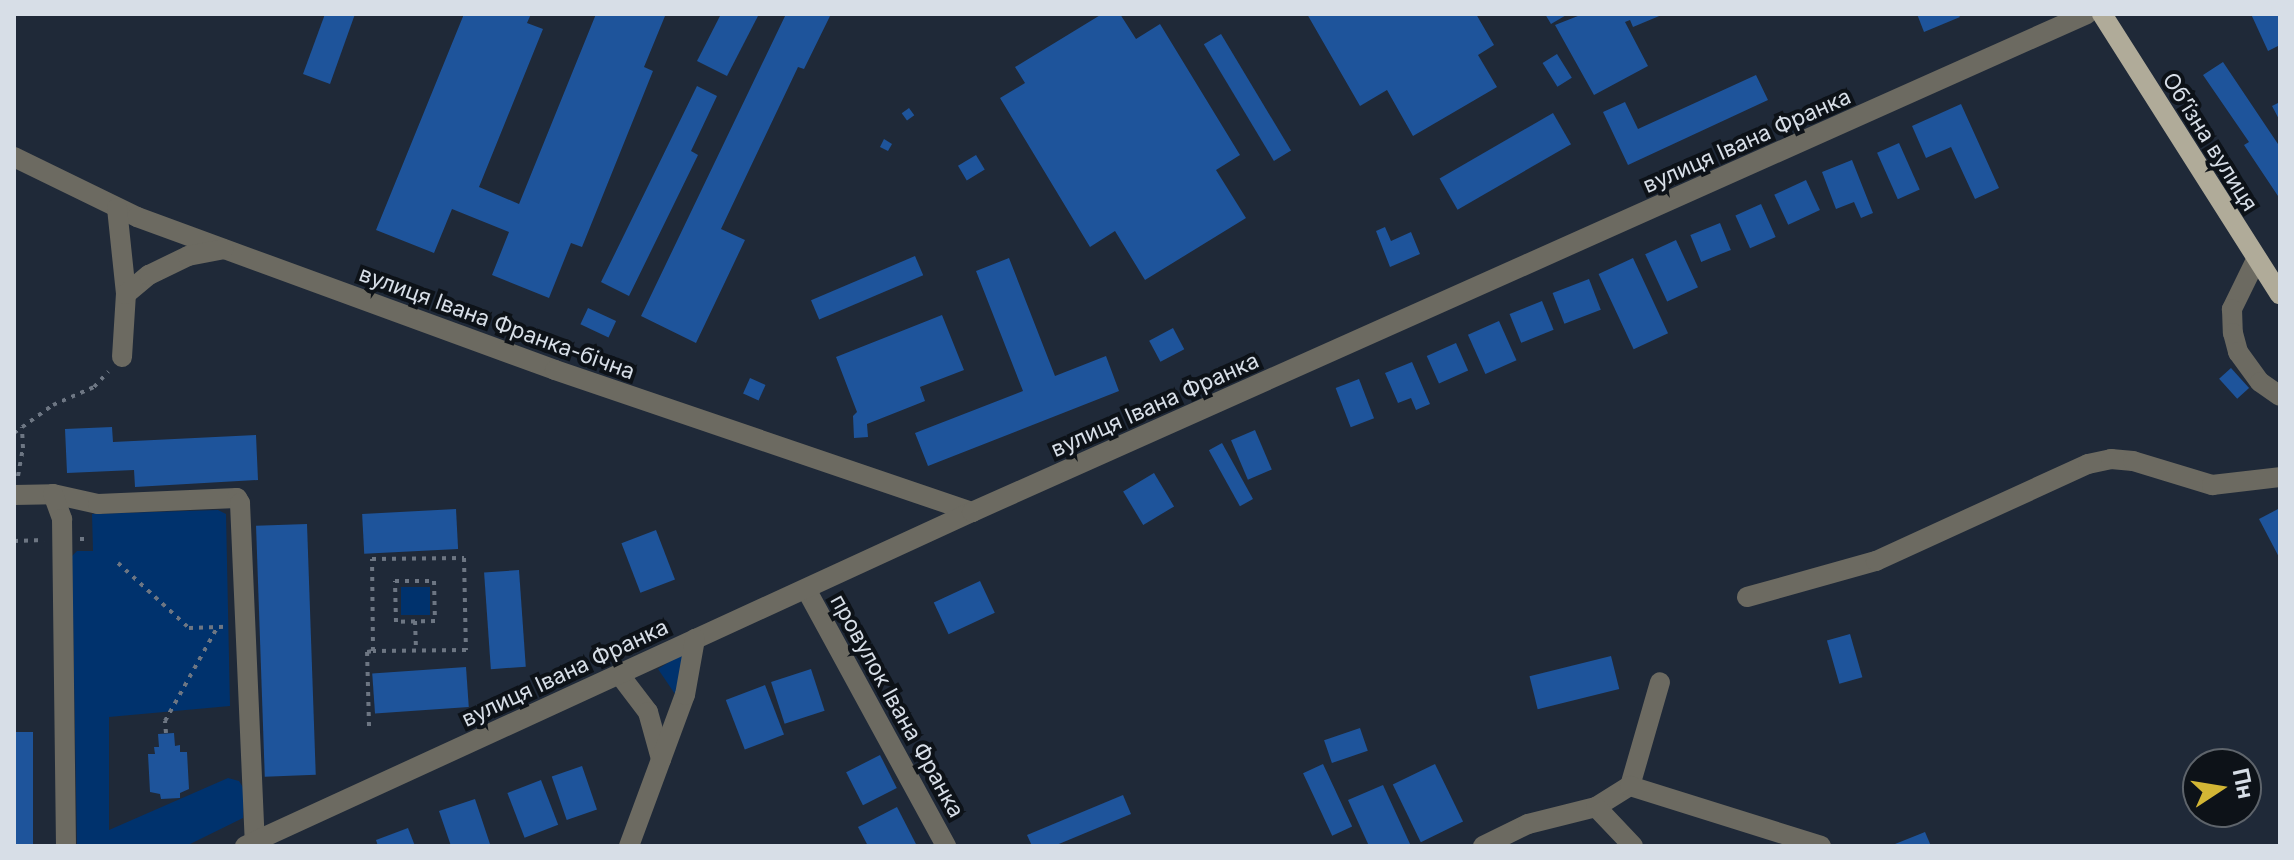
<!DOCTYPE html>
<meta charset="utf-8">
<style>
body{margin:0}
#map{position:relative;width:2294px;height:860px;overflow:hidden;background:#1f2938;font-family:Inter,sans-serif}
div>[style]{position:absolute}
.green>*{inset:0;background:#00326d;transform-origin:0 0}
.building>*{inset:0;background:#1e549b;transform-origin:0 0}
.path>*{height:4px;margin-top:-2px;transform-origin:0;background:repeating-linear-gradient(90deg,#6d7683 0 4px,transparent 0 10px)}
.minor>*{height:20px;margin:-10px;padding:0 10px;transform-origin:10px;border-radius:10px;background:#6c6a61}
.major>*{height:20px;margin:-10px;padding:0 10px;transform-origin:10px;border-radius:10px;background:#b0ab99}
span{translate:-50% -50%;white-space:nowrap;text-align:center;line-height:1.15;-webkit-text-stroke:8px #0d1218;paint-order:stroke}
.street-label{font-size:22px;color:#d7dee7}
.frame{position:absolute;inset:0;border:16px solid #d7dee7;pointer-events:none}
.north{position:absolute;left:2182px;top:748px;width:80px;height:80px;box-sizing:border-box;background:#0d1218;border:2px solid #5e646b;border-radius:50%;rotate:78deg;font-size:22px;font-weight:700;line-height:32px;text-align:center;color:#d7dee7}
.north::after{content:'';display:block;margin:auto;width:28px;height:36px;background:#d3b635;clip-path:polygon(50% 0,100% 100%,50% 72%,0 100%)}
</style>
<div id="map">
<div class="green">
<div style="clip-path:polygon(218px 510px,226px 514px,230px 706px,109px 717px,109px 830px,228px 778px,239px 781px,244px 789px,243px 818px,186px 846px,77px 846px,72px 556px,77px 551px,93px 551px,92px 514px)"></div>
<div style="left:401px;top:587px;width:29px;height:28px"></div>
<div style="clip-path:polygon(688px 650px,677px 697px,658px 669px)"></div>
</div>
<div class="building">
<div style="clip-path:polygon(325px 14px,355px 14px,330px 84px,303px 74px)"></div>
<div style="clip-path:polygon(464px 14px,531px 14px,527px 23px,543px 29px,479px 187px,519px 204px,596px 14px,665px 16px,644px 67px,653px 71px,582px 247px,571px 243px,549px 298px,492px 275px,509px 232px,452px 209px,434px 253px,376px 230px)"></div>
<div style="clip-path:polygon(721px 14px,759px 14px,727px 76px,697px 61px)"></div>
<div style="clip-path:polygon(786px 14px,831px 14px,804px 69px,798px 67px,721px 229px,745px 240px,696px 343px,641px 316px)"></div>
<div style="clip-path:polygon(1102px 14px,1120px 14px,1136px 39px,1160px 24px,1240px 155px,1216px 170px,1246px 218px,1145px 280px,1115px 231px,1090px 247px,1000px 98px,1025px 83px,1015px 67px)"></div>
<div style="clip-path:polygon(1307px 14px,1476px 14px,1494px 45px,1478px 55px,1497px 87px,1413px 136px,1387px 90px,1360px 106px)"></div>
<div style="clip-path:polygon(1545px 14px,1568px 14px,1551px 24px)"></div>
<div style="clip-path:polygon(1583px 14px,1664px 14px,1633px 27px,1630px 20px,1625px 22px,1648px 66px,1594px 95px,1555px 25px)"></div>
<div style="clip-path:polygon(1917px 14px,1958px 14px,1960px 17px,1924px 32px)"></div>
<div style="clip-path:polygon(2251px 14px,2280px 14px,2280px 45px,2268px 51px)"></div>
<div style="left:1221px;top:34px;width:136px;height:20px;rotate:59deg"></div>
<div style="left:1557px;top:54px;width:28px;height:17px;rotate:58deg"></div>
<div style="clip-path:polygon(2223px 62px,2280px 147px,2280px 199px,2244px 145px,2249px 142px,2203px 75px)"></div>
<div style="clip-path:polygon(1756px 75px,1768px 100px,1628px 165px,1603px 112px,1625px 102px,1638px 129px)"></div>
<div style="clip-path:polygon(697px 86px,717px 96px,691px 151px,698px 155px,629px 296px,601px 282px)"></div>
<div style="clip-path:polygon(2280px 102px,2280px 121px,2272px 106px)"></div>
<div style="clip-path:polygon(1961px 104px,1999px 188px,1975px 199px,1951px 147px,1926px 158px,1912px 126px)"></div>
<div style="left:909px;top:108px;width:9px;height:9px;rotate:54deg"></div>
<div style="left:1553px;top:113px;width:36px;height:131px;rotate:60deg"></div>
<div style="clip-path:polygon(884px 139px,892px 144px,888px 151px,880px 147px)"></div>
<div style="left:1899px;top:143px;width:51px;height:24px;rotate:66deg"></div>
<div style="left:976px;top:155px;width:17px;height:21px;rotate:59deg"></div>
<div style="clip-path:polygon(1852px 160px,1873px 213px,1861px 218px,1854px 202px,1836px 209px,1822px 172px)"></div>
<div style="left:1806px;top:180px;width:33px;height:35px;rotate:65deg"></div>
<div style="left:1761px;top:204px;width:36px;height:28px;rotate:66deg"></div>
<div style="left:1720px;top:223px;width:29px;height:32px;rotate:68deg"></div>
<div style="clip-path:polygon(1385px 227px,1391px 241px,1411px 232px,1420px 254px,1390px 267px,1376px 231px)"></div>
<div style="left:1676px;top:240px;width:52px;height:34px;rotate:65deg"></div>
<div style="left:915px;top:256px;width:21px;height:113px;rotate:67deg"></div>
<div style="clip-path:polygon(1009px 258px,1055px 376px,1106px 356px,1119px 391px,928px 466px,915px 433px,1023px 391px,976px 271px)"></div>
<div style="left:1633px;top:258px;width:83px;height:38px;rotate:65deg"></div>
<div style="left:1589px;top:279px;width:33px;height:39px;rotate:69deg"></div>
<div style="left:1542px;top:301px;width:31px;height:35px;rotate:68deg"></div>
<div style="left:588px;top:308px;width:31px;height:18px;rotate:25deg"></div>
<div style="clip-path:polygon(942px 315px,964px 370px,920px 387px,925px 401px,867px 424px,868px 437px,854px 438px,853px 416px,857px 412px,836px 357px)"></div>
<div style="left:1499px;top:321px;width:43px;height:34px;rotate:66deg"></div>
<div style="left:1173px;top:328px;width:24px;height:27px;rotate:62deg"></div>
<div style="left:1456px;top:343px;width:30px;height:32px;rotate:66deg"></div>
<div style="clip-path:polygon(1412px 362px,1430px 404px,1416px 410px,1411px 398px,1398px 403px,1385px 373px)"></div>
<div style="left:2231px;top:368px;width:27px;height:16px;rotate:48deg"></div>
<div style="left:750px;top:378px;width:17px;height:17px;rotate:24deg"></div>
<div style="left:1359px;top:379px;width:42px;height:25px;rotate:69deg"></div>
<div style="clip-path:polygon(112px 427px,113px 442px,256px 435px,258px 480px,135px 487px,134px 470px,67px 473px,65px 429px)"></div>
<div style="left:1255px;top:430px;width:43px;height:26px;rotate:67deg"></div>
<div style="left:1222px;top:443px;width:64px;height:15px;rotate:61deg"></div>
<div style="left:1154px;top:473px;width:39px;height:36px;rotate:59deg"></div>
<div style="clip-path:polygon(2280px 508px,2280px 559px,2259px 519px)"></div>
<div style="left:456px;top:509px;width:40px;height:94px;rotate:87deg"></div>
<div style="left:307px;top:524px;width:251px;height:51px;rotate:88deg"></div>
<div style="left:656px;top:530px;width:53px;height:37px;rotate:69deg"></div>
<div style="left:519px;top:570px;width:97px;height:35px;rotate:86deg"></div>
<div style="left:980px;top:581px;width:35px;height:51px;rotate:65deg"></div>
<div style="left:1850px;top:634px;width:45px;height:24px;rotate:74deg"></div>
<div style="left:1611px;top:656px;width:34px;height:84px;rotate:76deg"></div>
<div style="left:466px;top:667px;width:40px;height:94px;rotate:86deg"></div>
<div style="left:811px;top:669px;width:44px;height:42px;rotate:72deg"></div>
<div style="left:765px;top:685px;width:53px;height:42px;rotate:69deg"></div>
<div style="left:1360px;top:728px;width:24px;height:38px;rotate:71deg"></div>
<div style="left:14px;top:732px;width:19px;height:114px"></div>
<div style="clip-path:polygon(174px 733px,175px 746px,180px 745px,180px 752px,187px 752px,189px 789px,180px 793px,180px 798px,161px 799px,160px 794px,150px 792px,148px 754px,155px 754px,154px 747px,159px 747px,158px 734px)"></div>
<div style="left:880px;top:755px;width:37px;height:38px;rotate:63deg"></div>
<div style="left:1323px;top:764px;width:69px;height:22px;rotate:65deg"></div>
<div style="left:1435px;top:764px;width:64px;height:47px;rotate:64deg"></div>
<div style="left:582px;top:766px;width:46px;height:32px;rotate:71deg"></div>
<div style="left:541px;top:780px;width:48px;height:36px;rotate:69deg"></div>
<div style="clip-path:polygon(1383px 785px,1411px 846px,1369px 846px,1348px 800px)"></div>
<div style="clip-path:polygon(1123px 795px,1131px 814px,1054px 846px,1032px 846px,1027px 835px)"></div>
<div style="clip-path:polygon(475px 799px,490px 844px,451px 846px,439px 811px)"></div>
<div style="clip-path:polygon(897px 807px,917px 846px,868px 846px,858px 827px)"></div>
<div style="clip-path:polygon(408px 828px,415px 846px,378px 846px,376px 840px)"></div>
<div style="clip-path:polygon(1925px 832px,1931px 846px,1890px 846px)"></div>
</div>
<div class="path">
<div style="left:14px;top:433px;width:48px;rotate:-35.7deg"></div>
<div style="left:53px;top:405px;width:45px;rotate:-23.7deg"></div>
<div style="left:94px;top:387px;width:21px;rotate:-47deg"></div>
<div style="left:18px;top:476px;width:28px;rotate:-80deg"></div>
<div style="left:23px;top:448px;width:21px;rotate:-93deg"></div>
<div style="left:80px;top:539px;width:10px"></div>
<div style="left:14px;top:541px;width:30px;rotate:-2deg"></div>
<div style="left:464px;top:558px;width:92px;rotate:88.8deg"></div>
<div style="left:466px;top:650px;width:93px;rotate:179.4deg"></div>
<div style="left:373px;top:651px;width:92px;rotate:-90.6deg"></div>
<div style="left:372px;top:559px;width:92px;rotate:-0.6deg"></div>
<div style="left:118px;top:563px;width:96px;rotate:42.5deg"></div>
<div style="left:189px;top:628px;width:37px;rotate:-2deg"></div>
<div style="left:395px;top:581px;width:39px"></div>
<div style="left:434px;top:581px;width:40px;rotate:88.6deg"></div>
<div style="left:435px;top:621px;width:39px;rotate:179deg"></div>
<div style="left:396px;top:622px;width:41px;rotate:-91.4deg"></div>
<div style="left:415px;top:621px;width:30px;rotate:88deg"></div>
<div style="left:369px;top:726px;width:74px;rotate:-91.5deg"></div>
<div style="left:367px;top:652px;width:6px;rotate:-9deg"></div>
<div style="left:166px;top:733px;width:12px;rotate:-95deg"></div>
<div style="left:165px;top:721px;width:107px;rotate:-60.8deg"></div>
</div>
<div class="minor">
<div style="left:14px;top:157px;width:137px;rotate:26deg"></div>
<div style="left:137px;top:217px;width:445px;rotate:20.1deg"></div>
<div style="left:555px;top:370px;width:441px;rotate:18.8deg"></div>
<div style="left:117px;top:208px;width:86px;rotate:84deg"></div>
<div style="left:2256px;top:260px;width:55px;rotate:116.1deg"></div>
<div style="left:2232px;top:309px;width:24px;rotate:88deg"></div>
<div style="left:2233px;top:333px;width:20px;rotate:75deg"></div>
<div style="left:2238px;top:352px;width:37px;rotate:54deg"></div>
<div style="left:2260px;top:382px;width:24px;rotate:35deg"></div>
<div style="left:122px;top:357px;width:63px;rotate:-86.4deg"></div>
<div style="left:126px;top:294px;width:30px;rotate:-40deg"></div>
<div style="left:149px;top:275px;width:43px;rotate:-26deg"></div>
<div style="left:188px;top:256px;width:36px;rotate:-11deg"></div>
<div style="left:53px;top:494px;width:46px;rotate:12.5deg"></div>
<div style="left:98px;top:504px;width:139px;rotate:-2.5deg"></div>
<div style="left:237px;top:498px;width:6px;rotate:59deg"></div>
<div style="left:240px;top:503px;width:339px;rotate:87.5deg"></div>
<div style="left:14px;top:495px;width:39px;rotate:-1deg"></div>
<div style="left:53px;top:494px;width:27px;rotate:70deg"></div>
<div style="left:62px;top:519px;width:327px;rotate:89.3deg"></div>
<div style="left:806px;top:589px;width:293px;rotate:61.4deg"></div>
<div style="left:1747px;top:597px;width:134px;rotate:-15.6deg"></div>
<div style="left:1876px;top:561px;width:233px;rotate:-24.6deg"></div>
<div style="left:2088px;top:464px;width:24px;rotate:-12deg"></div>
<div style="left:2111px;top:459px;width:22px;rotate:5deg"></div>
<div style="left:2133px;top:461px;width:83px;rotate:16.9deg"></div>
<div style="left:2212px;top:485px;width:68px;rotate:-6.7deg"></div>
<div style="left:619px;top:674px;width:48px;rotate:52.7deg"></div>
<div style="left:648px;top:712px;width:49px;rotate:74.5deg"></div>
<div style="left:1630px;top:786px;width:108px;rotate:-73.9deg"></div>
<div style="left:1596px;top:807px;width:40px;rotate:-32deg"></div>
<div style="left:1630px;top:786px;width:200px;rotate:17.4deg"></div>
<div style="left:245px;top:846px;width:800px;rotate:-24.68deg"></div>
<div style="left:972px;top:512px;width:1221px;rotate:-24.07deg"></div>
<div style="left:629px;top:846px;width:161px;rotate:-69.7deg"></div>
<div style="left:685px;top:695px;width:57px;rotate:-79.9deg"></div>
<div style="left:1483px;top:846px;width:50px;rotate:-26.1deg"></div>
<div style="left:1528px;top:824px;width:70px;rotate:-14deg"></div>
<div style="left:1596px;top:807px;width:54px;rotate:46.5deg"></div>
</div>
<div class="major">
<div style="left:2102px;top:14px;width:332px;rotate:57.6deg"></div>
</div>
<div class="street-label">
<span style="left:1747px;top:141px;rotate:-24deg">вулиця Івана Франка</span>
<span style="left:2210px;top:142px;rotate:58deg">Обʼїзна вулиця</span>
<span style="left:497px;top:323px;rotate:20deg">вулиця Івана Франка-бічна</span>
<span style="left:1155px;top:405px;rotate:-24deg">вулиця Івана Франка</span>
<span style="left:565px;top:673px;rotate:-25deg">вулиця Івана Франка</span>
<span style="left:897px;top:706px;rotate:61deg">провулок Івана Франка</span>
</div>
<div class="frame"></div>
<div class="north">Пн</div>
</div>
